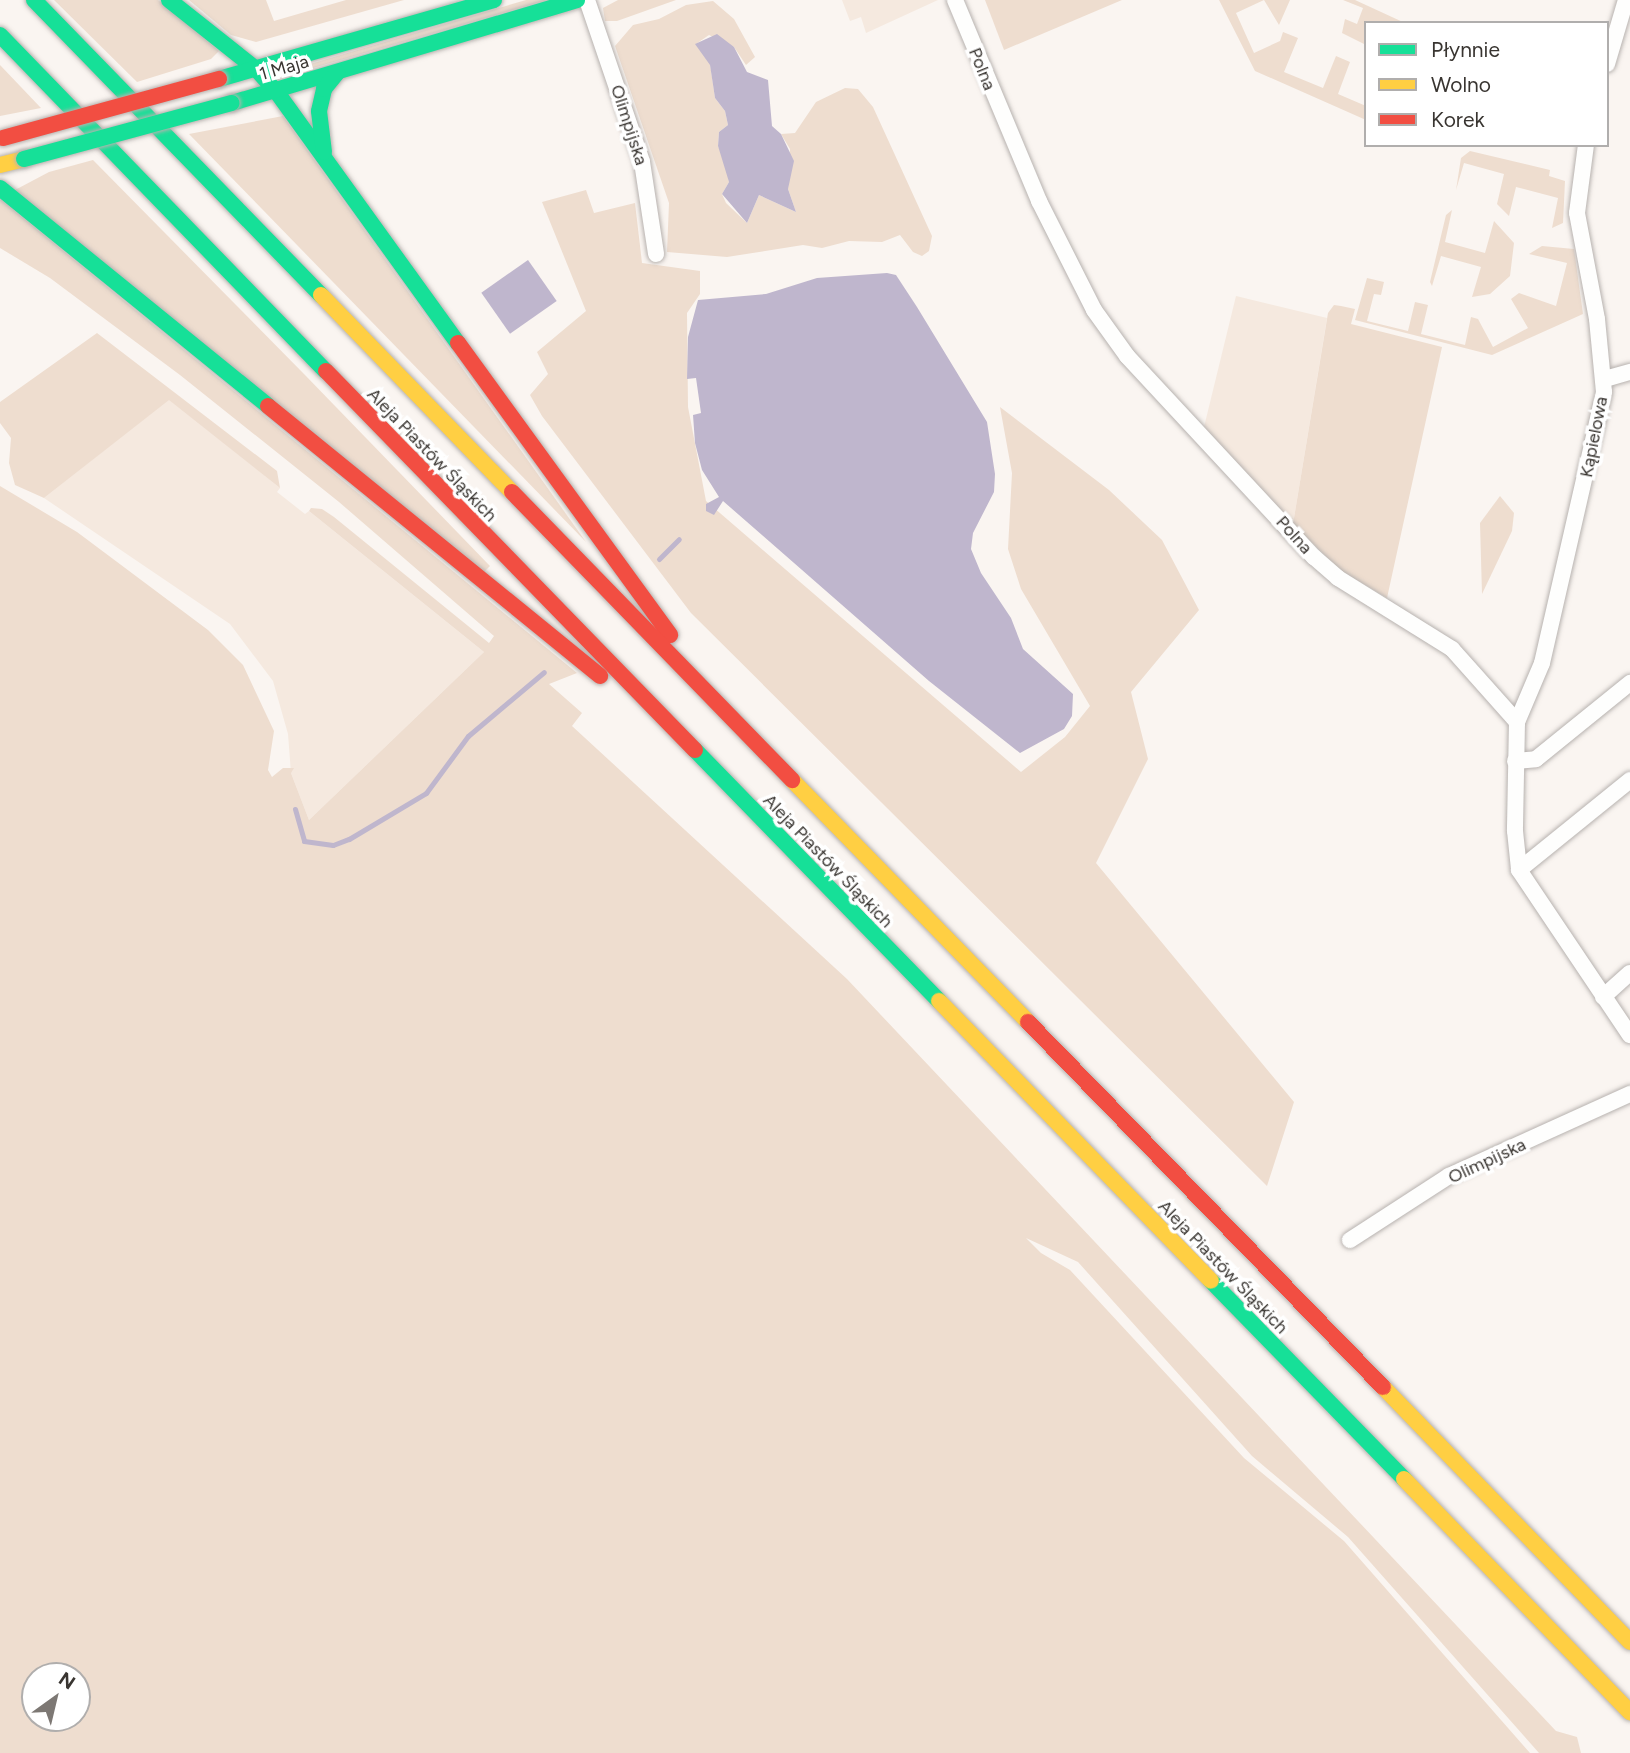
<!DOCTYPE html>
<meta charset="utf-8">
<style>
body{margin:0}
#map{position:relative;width:1630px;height:1753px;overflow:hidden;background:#faf5f1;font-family:Figtree,sans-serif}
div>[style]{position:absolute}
.built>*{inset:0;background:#f5e9df}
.green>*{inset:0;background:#eeddcf}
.water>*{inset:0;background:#bfb6cd;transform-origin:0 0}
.stream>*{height:5px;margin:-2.5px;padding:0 2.5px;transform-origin:2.5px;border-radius:2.5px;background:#bfb6cd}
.roads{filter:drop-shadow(0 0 2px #b7b2af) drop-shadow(0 0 2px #b7b2af)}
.street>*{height:16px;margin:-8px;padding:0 8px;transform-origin:8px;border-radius:8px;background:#fefefd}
.fast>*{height:16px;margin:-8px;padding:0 8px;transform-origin:8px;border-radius:8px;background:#16e098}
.slow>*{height:16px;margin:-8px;padding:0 8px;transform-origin:8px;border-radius:8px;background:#ffcf43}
.jam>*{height:16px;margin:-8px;padding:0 8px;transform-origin:8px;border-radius:8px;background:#f24e42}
.bridges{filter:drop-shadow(0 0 2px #b7b2af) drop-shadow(0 0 2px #b7b2af)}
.fast-bridge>*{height:16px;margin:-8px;padding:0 8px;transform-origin:8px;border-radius:8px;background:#16e098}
.jam-bridge>*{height:16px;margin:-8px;padding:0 8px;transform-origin:8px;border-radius:8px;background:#f24e42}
span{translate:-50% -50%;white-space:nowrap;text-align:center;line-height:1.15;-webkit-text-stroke:7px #fff;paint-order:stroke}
.street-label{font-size:18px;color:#393531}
.legend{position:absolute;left:1364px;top:21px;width:245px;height:126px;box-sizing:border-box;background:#fff;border:2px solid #b0aead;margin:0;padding:9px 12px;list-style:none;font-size:21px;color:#393531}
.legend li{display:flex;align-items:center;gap:14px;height:35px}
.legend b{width:35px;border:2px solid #b0aead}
.north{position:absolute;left:21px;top:1662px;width:70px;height:70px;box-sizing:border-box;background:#fff;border:2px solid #b0aead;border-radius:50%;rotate:34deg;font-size:19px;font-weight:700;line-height:28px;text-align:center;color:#393531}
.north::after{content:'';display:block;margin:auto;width:24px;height:32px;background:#7d7874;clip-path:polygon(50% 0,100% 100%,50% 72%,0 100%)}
</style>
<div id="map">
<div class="built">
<div style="clip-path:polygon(842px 0,938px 0,866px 33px,861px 17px,850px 21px)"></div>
<div style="clip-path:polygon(1236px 296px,1327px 318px,1293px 524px,1204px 427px)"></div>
<div style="clip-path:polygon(169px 399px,280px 488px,277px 492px,305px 514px,309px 511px,484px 652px,309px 820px,291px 773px,288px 734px,273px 681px,230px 624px,44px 498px)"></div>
</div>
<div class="green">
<div style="clip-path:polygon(54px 0,158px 0,219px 51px,211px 59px,137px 82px)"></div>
<div style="clip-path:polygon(189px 0,266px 0,274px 21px,346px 0,404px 0,256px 42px,231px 35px)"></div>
<div style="clip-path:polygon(526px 0,547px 0,306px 70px,307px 65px)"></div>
<div style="clip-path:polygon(618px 0,676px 0,617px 21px,605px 21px,603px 8px)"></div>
<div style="clip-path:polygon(985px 0,1122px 0,1004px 50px)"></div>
<div style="clip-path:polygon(1219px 0,1290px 0,1279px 25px,1264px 0,1236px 13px,1254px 53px,1280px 41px,1283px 32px,1298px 38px,1284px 72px,1323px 88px,1336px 56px,1350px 62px,1338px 94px,1366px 106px,1366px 120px,1255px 71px)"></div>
<div style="clip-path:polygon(1343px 0,1355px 0,1405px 23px,1366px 23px,1366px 45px,1342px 33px,1345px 19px,1357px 24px,1363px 8px)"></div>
<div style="clip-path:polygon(713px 1px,734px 19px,755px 57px,746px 65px,734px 47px,709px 35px,696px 44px,710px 64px,715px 98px,725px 111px,728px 125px,719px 132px,718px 146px,727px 166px,729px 182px,722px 194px,726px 203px,747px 223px,759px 195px,796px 212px,788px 189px,790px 149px,781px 134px,795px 133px,816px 102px,845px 88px,858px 89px,873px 107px,932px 236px,929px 251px,922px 256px,913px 252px,900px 235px,882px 242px,849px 241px,822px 248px,803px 245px,727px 257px,667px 252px,669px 203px,615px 46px,633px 25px,659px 19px,686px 5px)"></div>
<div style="clip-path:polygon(0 65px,41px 108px,0 116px)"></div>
<div style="clip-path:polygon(283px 116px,586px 542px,189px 134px)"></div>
<div style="clip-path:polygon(1470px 151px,1550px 170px,1549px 176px,1565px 181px,1563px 223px,1552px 228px,1558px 198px,1516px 187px,1509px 216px,1497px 204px,1504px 174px,1464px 163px,1456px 190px,1461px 158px)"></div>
<div style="clip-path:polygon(93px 160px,305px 375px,490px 566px,484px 572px,15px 190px,49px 172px)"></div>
<div style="clip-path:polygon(586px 190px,594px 213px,635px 203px,642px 263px,700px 271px,700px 294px,687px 313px,688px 407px,706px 501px,1021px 772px,1065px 737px,1090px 706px,1021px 589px,1008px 549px,1012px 473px,1000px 407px,1109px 490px,1162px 540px,1199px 610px,1131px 692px,1148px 759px,1096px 863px,1294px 1102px,1267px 1186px,691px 613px,542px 416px,530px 395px,548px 374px,537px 352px,586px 311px,542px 202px)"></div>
<div style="clip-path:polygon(evenodd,0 199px,577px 673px,549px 684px,582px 713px,572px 726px,847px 979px,1556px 1731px,1577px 1737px,1581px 1753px,1539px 1753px,1348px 1537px,1252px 1456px,1078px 1262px,1026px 1238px,1041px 1253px,1070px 1270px,1244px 1458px,1344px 1541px,1530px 1753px,0 1753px,0 486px,77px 532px,208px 630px,243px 665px,274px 731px,268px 770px,272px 777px,283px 768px,294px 768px,291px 773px,309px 820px,484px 652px,309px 511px,311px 508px,322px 509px,334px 517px,489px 643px,494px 636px,339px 502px,180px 375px,50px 278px,0 248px,0 199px,35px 1676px,77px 1676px,77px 1718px,35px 1718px,35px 1676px)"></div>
<div style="clip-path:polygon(1452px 210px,1445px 242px,1485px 253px,1494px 221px,1514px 243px,1510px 276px,1490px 294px,1472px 297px,1481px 267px,1441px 256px,1432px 286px,1430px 282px,1446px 215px)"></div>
<div style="clip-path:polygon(1542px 246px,1574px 249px,1583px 314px,1492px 355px,1355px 320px,1367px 278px,1384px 282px,1381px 295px,1374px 294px,1367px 321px,1408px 331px,1415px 302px,1428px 305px,1421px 334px,1465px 345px,1471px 317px,1478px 319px,1493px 347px,1528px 328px,1511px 299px,1519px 293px,1556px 306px,1567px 263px,1529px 254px)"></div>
<div style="clip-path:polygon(1341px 306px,1355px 309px,1351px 324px,1442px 347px,1387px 598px,1340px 570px,1293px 524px,1328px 313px,1334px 305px)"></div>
<div style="clip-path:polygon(97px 333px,277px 471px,280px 488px,169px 400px,44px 498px,15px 485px,9px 463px,11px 438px,0 423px,0 402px)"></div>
<div style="clip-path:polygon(1500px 496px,1514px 513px,1512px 531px,1482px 594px,1480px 523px)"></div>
</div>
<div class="water">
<div style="clip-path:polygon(717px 34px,734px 47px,747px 72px,768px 80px,772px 126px,781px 134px,794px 161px,788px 189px,796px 212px,759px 195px,747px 223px,722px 194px,729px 182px,718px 146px,719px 132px,728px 125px,725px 111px,715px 98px,710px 65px,695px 44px)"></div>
<div style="left:528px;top:260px;width:50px;height:57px;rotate:55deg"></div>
<div style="clip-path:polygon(887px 273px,896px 275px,917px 307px,987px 422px,995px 474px,994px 492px,973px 533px,971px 549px,981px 573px,1011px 618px,1023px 649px,1073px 694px,1072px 716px,1064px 729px,1020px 753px,929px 681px,723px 501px,714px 515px,706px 511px,706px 504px,719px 497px,702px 470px,695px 443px,693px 415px,701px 413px,696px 378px,687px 379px,688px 337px,698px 300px,766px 294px,817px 278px)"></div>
</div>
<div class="stream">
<div style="left:659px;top:559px;width:28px;rotate:-45deg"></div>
<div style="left:295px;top:809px;width:33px;rotate:74deg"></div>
<div style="left:304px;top:841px;width:29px;rotate:8deg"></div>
<div style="left:333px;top:845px;width:17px;rotate:-21deg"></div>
<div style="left:349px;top:839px;width:90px;rotate:-30.9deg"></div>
<div style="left:426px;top:793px;width:71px;rotate:-53.6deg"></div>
<div style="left:468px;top:736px;width:99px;rotate:-40.1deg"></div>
</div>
<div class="roads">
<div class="street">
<div style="left:587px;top:0;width:171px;rotate:71.2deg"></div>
<div style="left:642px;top:162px;width:93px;rotate:81.3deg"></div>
<div style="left:955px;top:0;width:218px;rotate:67.3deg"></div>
<div style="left:1039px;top:201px;width:122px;rotate:63.2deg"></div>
<div style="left:1094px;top:310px;width:57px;rotate:54.3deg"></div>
<div style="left:1127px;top:356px;width:275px;rotate:47.1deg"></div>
<div style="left:1314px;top:557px;width:32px;rotate:41deg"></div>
<div style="left:1338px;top:578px;width:134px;rotate:31.9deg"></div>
<div style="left:1452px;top:649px;width:98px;rotate:48.3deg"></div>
<div style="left:1517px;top:722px;width:109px;rotate:91.1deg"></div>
<div style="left:1515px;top:831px;width:39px;rotate:84deg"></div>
<div style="left:1519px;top:870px;width:199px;rotate:56.1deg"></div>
<div style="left:1607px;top:64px;width:67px;rotate:-73.5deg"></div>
<div style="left:1605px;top:379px;width:26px;rotate:-16deg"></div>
<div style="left:1517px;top:722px;width:64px;rotate:-67deg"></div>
<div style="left:1542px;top:663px;width:278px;rotate:-77.1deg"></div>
<div style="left:1604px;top:392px;width:73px;rotate:-95.5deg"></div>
<div style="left:1597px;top:319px;width:108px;rotate:-100.7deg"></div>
<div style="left:1577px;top:213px;width:69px;rotate:-82.5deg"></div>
<div style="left:1515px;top:761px;width:21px;rotate:-5deg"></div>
<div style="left:1536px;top:759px;width:121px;rotate:-39deg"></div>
<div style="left:1519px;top:870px;width:143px;rotate:-39deg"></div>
<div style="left:1603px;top:997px;width:36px;rotate:-42deg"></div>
<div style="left:1350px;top:1240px;width:118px;rotate:-32.9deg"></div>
<div style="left:1449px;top:1176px;width:199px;rotate:-24.4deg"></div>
</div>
<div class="fast">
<div style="left:34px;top:0;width:412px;rotate:45.8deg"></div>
<div style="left:169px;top:0;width:111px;rotate:38.4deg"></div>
<div style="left:256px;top:69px;width:30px;rotate:48deg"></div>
<div style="left:276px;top:91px;width:311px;rotate:54.2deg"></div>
<div style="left:0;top:35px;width:468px;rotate:45.9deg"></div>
<div style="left:219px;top:79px;width:286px;rotate:-16deg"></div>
<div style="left:232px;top:103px;width:360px;rotate:-16.6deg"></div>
<div style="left:324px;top:152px;width:41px;rotate:-97deg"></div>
<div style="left:319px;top:111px;width:23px;rotate:-77deg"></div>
<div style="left:324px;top:89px;width:21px;rotate:-51deg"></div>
<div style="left:0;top:188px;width:345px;rotate:39.1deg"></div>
<div style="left:695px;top:750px;width:350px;rotate:45.8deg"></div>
<div style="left:1211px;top:1281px;width:277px;rotate:45.7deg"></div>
</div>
<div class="slow">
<div style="left:0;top:165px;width:25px;rotate:-14deg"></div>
<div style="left:321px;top:295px;width:274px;rotate:45.9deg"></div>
<div style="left:792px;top:780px;width:338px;rotate:45.7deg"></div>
<div style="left:939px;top:1001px;width:390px;rotate:45.8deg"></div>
<div style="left:1383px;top:1387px;width:355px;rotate:45.9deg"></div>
<div style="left:1404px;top:1479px;width:325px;rotate:45.9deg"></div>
</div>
<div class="jam">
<div style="left:458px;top:343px;width:361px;rotate:54deg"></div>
<div style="left:326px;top:371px;width:529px;rotate:45.77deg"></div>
<div style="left:268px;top:406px;width:428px;rotate:39.1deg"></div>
<div style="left:512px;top:492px;width:402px;rotate:45.8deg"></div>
<div style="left:1028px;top:1022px;width:509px;rotate:45.8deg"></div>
</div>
</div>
<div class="bridges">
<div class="fast-bridge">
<div style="left:24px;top:159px;width:215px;rotate:-15.1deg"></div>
</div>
<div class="jam-bridge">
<div style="left:3px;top:138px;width:224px;rotate:-15.3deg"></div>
</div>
</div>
<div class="street-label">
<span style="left:284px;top:68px;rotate:-16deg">1 Maja</span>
<span style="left:982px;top:69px;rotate:68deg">Polna</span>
<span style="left:629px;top:125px;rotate:72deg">Olimpijska</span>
<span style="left:1594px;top:437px;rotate:-79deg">Kąpielowa</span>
<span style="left:432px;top:455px;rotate:46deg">Aleja Piastów Śląskich</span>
<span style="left:1294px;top:535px;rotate:48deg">Polna</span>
<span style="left:828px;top:861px;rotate:46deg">Aleja Piastów Śląskich</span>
<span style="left:1487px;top:1161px;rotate:-25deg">Olimpijska</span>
<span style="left:1223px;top:1267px;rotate:46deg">Aleja Piastów Śląskich</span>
</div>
<ul class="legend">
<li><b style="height:9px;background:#16e098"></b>Płynnie</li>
<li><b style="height:9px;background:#ffcf43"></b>Wolno</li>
<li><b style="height:9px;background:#f24e42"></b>Korek</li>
</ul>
<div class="north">N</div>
</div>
